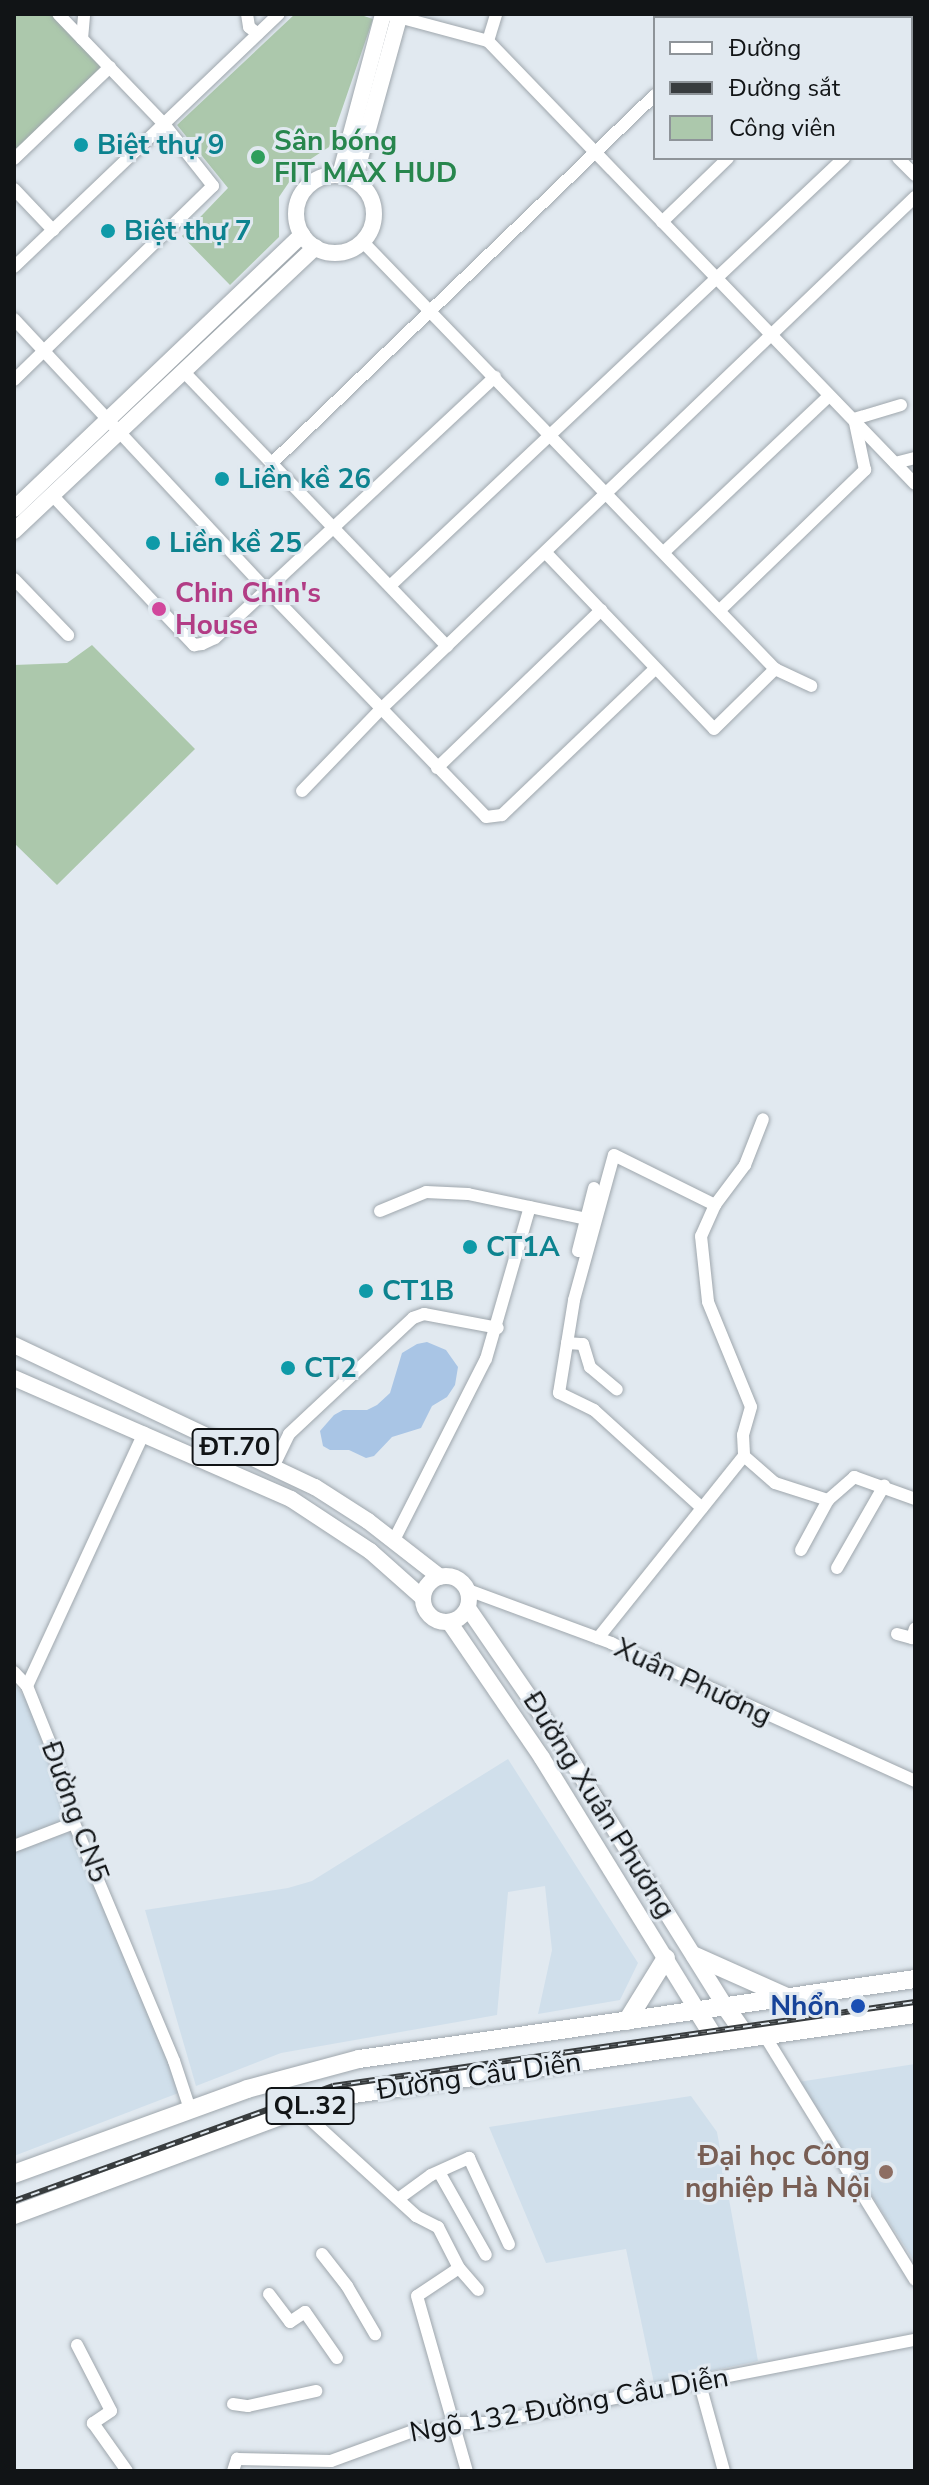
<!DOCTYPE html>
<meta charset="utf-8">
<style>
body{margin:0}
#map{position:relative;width:929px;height:2485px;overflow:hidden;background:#e1e9f0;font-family:"Nunito Sans",sans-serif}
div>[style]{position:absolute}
.built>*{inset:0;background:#d0dfeb}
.green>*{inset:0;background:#acc8ac}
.water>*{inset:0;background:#a9c5e5}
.roads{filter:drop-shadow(0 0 2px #9fa7ad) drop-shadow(0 0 2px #9fa7ad)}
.minor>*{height:12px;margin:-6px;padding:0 6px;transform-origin:6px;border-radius:6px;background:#fff}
.major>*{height:16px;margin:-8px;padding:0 8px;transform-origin:8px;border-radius:8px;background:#fff}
.major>.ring{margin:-8px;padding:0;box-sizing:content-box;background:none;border:16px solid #fff;border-radius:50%}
.highway>*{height:18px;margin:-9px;padding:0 9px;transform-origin:9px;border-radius:9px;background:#fff}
.rail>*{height:6px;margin-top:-3px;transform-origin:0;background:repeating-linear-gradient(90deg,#e1e9f0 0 9px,#383c3e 0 18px);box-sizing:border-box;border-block:2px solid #383c3e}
.dots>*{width:22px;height:22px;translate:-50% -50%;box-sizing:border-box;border:4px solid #e1e9f0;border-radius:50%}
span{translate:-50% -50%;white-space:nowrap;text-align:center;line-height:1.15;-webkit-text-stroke:6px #e1e9f0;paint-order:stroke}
.shield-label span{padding:2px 6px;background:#e1e9f0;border:2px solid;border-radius:6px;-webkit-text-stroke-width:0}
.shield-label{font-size:26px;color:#111416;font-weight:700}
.leisure-label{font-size:28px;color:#27864d;font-weight:700}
.left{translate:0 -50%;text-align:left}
.culture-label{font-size:28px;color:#0d838f;font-weight:700}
.hotel-label{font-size:28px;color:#b23c85;font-weight:700}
.street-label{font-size:28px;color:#111416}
.transit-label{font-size:28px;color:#164399;font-weight:700}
.right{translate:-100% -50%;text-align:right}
.education-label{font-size:28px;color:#785e54;font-weight:700}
.frame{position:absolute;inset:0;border:16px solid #111416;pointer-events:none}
.legend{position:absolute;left:653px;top:16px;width:260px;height:144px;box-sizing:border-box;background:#e1e9f0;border:2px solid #8e9499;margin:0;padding:10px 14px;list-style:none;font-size:24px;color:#111416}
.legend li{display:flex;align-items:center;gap:16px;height:40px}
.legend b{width:40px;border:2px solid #8e9499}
</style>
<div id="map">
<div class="built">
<div style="clip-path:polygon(14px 1683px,30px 1705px,59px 1795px,181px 2092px,14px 2156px)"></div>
<div style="clip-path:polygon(508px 1759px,638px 1963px,620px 2000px,538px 2014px,552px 1950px,545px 1886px,508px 1892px,497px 2015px,281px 2053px,196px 2086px,145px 1910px,288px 1888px,312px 1881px)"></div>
<div style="clip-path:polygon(915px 2064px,915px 2262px,798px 2082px)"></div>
<div style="clip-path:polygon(691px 2096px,717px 2132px,758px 2361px,654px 2383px,626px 2249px,546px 2263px,489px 2127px)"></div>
</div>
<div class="green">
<div style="clip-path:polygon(14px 14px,58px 14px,110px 67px,14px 159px)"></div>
<div style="clip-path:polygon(295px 14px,358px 14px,373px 19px,329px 147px,300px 166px,279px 197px,279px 237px,230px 285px,182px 236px,228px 188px,177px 125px)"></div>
<div style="clip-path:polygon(92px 645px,195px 749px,57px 885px,14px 843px,14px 665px,67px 663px)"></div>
</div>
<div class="water">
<div style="clip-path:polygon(427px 1342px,446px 1350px,458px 1367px,455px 1385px,447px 1397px,432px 1406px,421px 1428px,392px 1437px,374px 1456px,366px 1458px,349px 1450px,330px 1450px,323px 1446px,320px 1431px,334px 1415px,343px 1410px,367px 1410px,377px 1405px,390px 1393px,402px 1353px,417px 1344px)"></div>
</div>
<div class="roads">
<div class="minor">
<div style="left:247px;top:14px;width:13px;rotate:81deg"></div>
<div style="left:249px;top:27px;width:11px;rotate:38deg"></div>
<div style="left:758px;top:14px;width:6px;rotate:45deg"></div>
<div style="left:391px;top:15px;width:100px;rotate:15deg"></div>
<div style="left:488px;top:41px;width:615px;rotate:46.05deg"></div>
<div style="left:735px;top:18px;width:6px;rotate:-45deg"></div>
<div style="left:874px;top:18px;width:6px;rotate:-45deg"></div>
<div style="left:82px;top:39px;width:25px;rotate:-85deg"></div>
<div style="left:488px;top:41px;width:28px;rotate:-73deg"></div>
<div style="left:911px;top:94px;width:6px;rotate:-45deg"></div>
<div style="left:898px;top:158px;width:24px;rotate:45deg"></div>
<div style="left:14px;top:159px;width:133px;rotate:-43.8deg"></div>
<div style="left:14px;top:189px;width:57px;rotate:46.4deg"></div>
<div style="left:662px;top:222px;width:92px;rotate:-44.1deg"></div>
<div style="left:362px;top:241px;width:595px;rotate:46.02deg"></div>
<div style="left:775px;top:669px;width:40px;rotate:25deg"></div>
<div style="left:14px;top:267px;width:366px;rotate:-43.7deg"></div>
<div style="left:14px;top:319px;width:371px;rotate:47deg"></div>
<div style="left:267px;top:590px;width:315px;rotate:46deg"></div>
<div style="left:486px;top:817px;width:16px;rotate:-7deg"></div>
<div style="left:502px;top:815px;width:211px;rotate:-43.7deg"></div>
<div style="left:184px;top:372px;width:380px;rotate:46.2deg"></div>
<div style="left:14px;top:380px;width:278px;rotate:-44.3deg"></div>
<div style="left:213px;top:186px;width:80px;rotate:-128.4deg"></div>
<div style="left:163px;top:123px;width:151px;rotate:-133.9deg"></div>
<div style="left:854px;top:419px;width:49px;rotate:-16.6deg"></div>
<div style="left:272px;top:463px;width:531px;rotate:-43.86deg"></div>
<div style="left:895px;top:463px;width:21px;rotate:-14deg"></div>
<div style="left:52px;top:495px;width:207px;rotate:46.6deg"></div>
<div style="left:194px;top:645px;width:8px;rotate:-7deg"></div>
<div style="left:202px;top:644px;width:14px;rotate:-25deg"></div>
<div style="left:215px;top:638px;width:383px;rotate:-43deg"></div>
<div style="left:665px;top:551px;width:226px;rotate:-43.4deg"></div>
<div style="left:546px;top:553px;width:243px;rotate:46.3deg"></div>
<div style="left:714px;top:729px;width:86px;rotate:-44.5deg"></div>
<div style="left:14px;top:579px;width:78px;rotate:46deg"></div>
<div style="left:391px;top:585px;width:623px;rotate:-43.31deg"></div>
<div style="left:720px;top:610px;width:202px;rotate:-44deg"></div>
<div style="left:865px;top:470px;width:48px;rotate:-102deg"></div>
<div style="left:437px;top:768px;width:228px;rotate:-43.9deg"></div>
<div style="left:302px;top:791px;width:114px;rotate:-46.1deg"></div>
<div style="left:381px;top:709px;width:740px;rotate:-43.8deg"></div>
<div style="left:715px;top:1205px;width:50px;rotate:-53.1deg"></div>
<div style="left:745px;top:1165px;width:49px;rotate:-68.6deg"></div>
<div style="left:380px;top:1211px;width:50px;rotate:-22.4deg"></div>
<div style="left:426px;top:1192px;width:42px;rotate:2.7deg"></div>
<div style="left:468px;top:1194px;width:122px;rotate:11.9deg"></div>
<div style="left:578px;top:1251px;width:65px;rotate:-75.7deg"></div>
<div style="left:567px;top:1343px;width:16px;rotate:4deg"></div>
<div style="left:583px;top:1344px;width:24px;rotate:73deg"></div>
<div style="left:590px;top:1367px;width:35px;rotate:40deg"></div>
<div style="left:744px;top:1456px;width:41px;rotate:41.1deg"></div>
<div style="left:775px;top:1483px;width:56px;rotate:17.8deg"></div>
<div style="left:828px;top:1500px;width:35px;rotate:-41deg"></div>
<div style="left:854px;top:1477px;width:65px;rotate:19.8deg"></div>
<div style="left:274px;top:1465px;width:34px;rotate:-64deg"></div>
<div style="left:289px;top:1434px;width:170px;rotate:-43.1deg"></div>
<div style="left:413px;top:1318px;width:12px;rotate:-20deg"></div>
<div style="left:424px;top:1314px;width:75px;rotate:10.7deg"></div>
<div style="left:702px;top:1508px;width:146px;rotate:-137.8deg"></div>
<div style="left:594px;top:1410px;width:39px;rotate:-154deg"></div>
<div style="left:559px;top:1393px;width:94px;rotate:-80.8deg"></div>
<div style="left:574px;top:1300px;width:150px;rotate:-74.6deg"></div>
<div style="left:614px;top:1155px;width:113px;rotate:26.3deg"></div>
<div style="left:715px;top:1205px;width:34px;rotate:114deg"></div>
<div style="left:701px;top:1236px;width:66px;rotate:83.9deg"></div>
<div style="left:708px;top:1302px;width:113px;rotate:67.7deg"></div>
<div style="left:751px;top:1407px;width:29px;rotate:106deg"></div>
<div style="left:743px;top:1435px;width:21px;rotate:87deg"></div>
<div style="left:394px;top:1540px;width:203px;rotate:-63.1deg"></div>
<div style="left:486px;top:1359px;width:158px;rotate:-73.9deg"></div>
<div style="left:801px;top:1550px;width:57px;rotate:-61.6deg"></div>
<div style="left:837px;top:1568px;width:95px;rotate:-60.2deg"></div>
<div style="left:468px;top:1590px;width:153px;rotate:20.3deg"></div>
<div style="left:611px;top:1643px;width:334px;rotate:24.4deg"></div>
<div style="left:897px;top:1634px;width:16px;rotate:15deg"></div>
<div style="left:912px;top:1638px;width:10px;rotate:-73deg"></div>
<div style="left:598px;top:1638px;width:233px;rotate:-51.3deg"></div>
<div style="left:14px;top:1672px;width:19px;rotate:47deg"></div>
<div style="left:27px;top:1686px;width:72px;rotate:68.1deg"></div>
<div style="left:54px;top:1753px;width:73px;rotate:74.1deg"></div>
<div style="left:74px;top:1823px;width:258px;rotate:67.2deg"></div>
<div style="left:174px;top:2061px;width:51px;rotate:71.6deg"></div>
<div style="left:27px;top:1686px;width:279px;rotate:-65.2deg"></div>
<div style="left:14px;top:1846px;width:64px;rotate:-21deg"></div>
<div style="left:765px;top:2036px;width:286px;rotate:58.4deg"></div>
<div style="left:299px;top:2109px;width:159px;rotate:42.4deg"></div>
<div style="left:416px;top:2216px;width:25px;rotate:27deg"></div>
<div style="left:438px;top:2227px;width:46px;rotate:62.9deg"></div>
<div style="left:459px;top:2268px;width:50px;rotate:146.3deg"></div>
<div style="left:417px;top:2296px;width:182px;rotate:74.1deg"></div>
<div style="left:439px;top:2172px;width:95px;rotate:60.5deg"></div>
<div style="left:398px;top:2199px;width:41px;rotate:-36deg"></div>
<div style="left:431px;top:2175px;width:42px;rotate:-24.1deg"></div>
<div style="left:469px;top:2158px;width:95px;rotate:65.1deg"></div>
<div style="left:322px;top:2254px;width:41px;rotate:52deg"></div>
<div style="left:347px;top:2286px;width:56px;rotate:59.7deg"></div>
<div style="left:459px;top:2268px;width:29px;rotate:49deg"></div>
<div style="left:269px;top:2294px;width:35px;rotate:53deg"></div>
<div style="left:290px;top:2322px;width:18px;rotate:-34deg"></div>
<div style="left:305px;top:2312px;width:56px;rotate:55.2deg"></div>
<div style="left:77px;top:2345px;width:74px;rotate:62.7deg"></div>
<div style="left:111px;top:2411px;width:22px;rotate:146deg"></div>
<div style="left:93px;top:2423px;width:59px;rotate:54.7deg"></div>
<div style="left:699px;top:2381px;width:93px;rotate:74.5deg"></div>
<div style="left:233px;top:2404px;width:15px;rotate:8deg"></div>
<div style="left:248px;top:2406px;width:70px;rotate:-12.4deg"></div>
<div style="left:233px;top:2471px;width:13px;rotate:-72deg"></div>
<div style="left:237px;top:2459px;width:94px;rotate:1.2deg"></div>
<div style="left:331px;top:2461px;width:90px;rotate:-20deg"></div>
<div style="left:416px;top:2430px;width:21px"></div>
<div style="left:437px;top:2430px;width:18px;rotate:-22deg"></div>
<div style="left:454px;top:2423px;width:33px"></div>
<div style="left:487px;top:2423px;width:436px;rotate:-11deg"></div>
</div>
<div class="major">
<div style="left:340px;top:175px;width:167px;rotate:-75deg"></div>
<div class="ring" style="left:296px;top:175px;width:62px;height:62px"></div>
<div style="left:354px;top:180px;width:172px;rotate:-74.5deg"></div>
<div style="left:14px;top:509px;width:398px;rotate:-43.6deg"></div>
<div style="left:14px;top:531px;width:414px;rotate:-43.3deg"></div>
<div style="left:14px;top:1345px;width:333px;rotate:25.3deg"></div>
<div style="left:315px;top:1487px;width:63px;rotate:32.7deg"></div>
<div style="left:368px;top:1521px;width:91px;rotate:37.9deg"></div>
<div style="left:14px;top:1378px;width:302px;rotate:23.6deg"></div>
<div style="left:291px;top:1499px;width:95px;rotate:33.4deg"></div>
<div style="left:370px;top:1551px;width:71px;rotate:41.6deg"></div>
<div class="ring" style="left:423px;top:1576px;width:30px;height:30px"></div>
<div style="left:468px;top:1608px;width:163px;rotate:55.5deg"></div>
<div style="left:560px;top:1742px;width:311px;rotate:58deg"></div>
<div style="left:450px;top:1623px;width:163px;rotate:55.7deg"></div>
<div style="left:542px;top:1758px;width:296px;rotate:58.4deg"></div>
</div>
<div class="highway">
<div style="left:695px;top:1956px;width:98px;rotate:24deg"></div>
<div style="left:725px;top:2006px;width:39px;rotate:55deg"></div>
<div style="left:697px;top:2010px;width:38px;rotate:58deg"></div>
<div style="left:627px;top:2021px;width:74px;rotate:-58.2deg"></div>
<div style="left:14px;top:2174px;width:248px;rotate:-20deg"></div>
<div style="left:247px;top:2089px;width:116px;rotate:-15deg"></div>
<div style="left:359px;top:2059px;width:562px;rotate:-8.19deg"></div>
<div style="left:14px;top:2215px;width:304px;rotate:-20.4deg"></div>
<div style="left:299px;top:2109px;width:50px;rotate:-16.3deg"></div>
<div style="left:347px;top:2095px;width:574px;rotate:-8.12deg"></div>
</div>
</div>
<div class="rail">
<div style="left:14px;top:2201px;width:339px;rotate:-19.8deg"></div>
<div style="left:333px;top:2086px;width:588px;rotate:-8.21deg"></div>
</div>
<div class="dots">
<div style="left:81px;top:145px;background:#0f9aa8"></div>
<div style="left:258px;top:157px;background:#2e9e5b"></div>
<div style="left:108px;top:231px;background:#0f9aa8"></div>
<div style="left:222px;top:479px;background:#0f9aa8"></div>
<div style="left:153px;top:543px;background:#0f9aa8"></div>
<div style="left:159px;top:609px;background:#d1479c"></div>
<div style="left:470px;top:1247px;background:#0f9aa8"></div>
<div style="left:366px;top:1291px;background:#0f9aa8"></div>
<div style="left:288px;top:1368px;background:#0f9aa8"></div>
<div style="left:858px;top:2006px;background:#1a4fb4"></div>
<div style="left:886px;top:2172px;background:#8d6e63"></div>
</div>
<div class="shield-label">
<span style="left:235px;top:1447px">ĐT.70</span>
<span style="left:310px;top:2106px">QL.32</span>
</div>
<div class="leisure-label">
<span class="left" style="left:274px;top:157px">Sân bóng<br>FIT MAX HUD</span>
</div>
<div class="culture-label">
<span class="left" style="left:97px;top:145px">Biệt thự 9</span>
<span class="left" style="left:124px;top:231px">Biệt thự 7</span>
<span class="left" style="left:238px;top:479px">Liền kề 26</span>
<span class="left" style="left:169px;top:543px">Liền kề 25</span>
<span class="left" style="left:486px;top:1247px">CT1A</span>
<span class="left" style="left:382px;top:1291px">CT1B</span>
<span class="left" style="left:304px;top:1368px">CT2</span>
</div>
<div class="hotel-label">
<span class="left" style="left:175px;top:609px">Chin Chin's<br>House</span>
</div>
<div class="street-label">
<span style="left:693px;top:1682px;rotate:25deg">Xuân Phương</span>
<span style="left:599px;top:1805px;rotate:58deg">Đường Xuân Phương</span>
<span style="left:75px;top:1812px;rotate:70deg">Đường CN5</span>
<span style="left:479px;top:2076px;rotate:-8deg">Đường Cầu Diễn</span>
<span style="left:569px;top:2405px;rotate:-10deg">Ngõ 132 Đường Cầu Diễn</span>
</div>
<div class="transit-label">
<span class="right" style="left:840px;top:2006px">Nhổn</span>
</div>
<div class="education-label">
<span class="right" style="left:870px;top:2172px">Đại học Công<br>nghiệp Hà Nội</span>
</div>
<div class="frame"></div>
<ul class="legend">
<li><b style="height:10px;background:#fff"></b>Đường</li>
<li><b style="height:10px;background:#383c3e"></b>Đường sắt</li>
<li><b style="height:22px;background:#acc8ac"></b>Công viên</li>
</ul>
</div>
